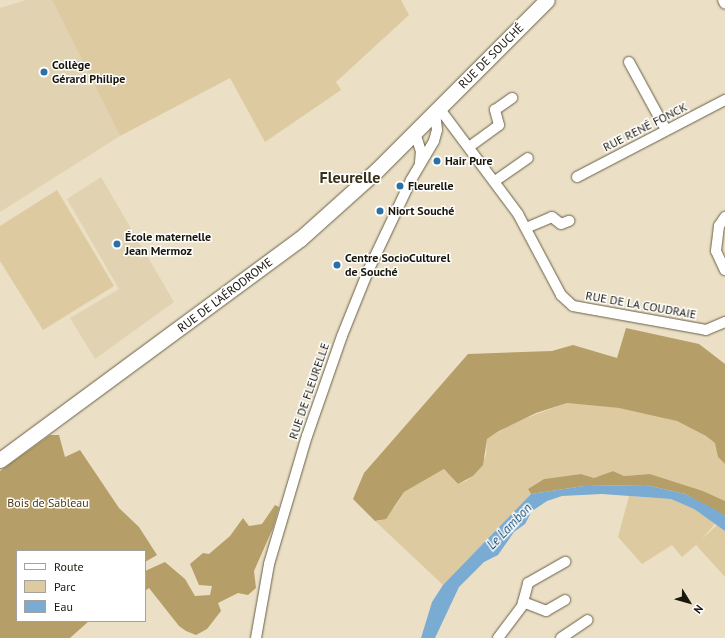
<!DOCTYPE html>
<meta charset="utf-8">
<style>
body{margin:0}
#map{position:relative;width:725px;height:638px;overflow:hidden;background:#ebe0c5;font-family:"PT Sans",sans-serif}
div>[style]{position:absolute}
.built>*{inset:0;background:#e1d2b2}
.green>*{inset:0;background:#ddcaa0}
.forest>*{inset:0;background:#b59e67}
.water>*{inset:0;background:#7aabd2}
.roads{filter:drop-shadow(0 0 1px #685f47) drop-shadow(0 0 1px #685f47)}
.street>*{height:10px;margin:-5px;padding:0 5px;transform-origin:5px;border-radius:5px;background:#fff}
.secondary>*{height:15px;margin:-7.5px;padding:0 7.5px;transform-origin:7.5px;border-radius:7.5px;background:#fff}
.dots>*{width:11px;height:11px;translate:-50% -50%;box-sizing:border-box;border:2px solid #fff;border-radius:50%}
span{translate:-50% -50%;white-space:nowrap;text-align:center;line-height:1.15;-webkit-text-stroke:3px #fff;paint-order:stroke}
.street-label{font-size:12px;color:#19160c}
.poi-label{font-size:12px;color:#19160c;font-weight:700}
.left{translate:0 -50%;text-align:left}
.park-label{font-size:12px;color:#4c3b0e}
.water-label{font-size:13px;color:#0b456c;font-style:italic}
.district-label{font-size:16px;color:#382f19;font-weight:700}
.legend{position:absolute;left:16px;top:550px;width:130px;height:72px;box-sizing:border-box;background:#fff;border:1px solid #a3a29e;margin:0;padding:5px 7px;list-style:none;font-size:12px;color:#19160c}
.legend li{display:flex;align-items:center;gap:8px;height:20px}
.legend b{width:20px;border:1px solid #a3a29e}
.north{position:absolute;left:669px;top:582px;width:40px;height:40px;-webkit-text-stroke:3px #fff;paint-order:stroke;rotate:127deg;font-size:11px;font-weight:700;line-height:16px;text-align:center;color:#19160c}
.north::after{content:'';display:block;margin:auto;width:14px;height:18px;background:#19160c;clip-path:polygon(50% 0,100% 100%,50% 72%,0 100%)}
</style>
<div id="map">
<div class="built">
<div style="clip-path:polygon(26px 0,52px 0,120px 136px,0 212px,0 8px)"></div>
<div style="clip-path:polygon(101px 177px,174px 302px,95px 359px,70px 318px,119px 289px,67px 199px)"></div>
</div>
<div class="green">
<div style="clip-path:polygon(52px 0,401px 0,409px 15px,336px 82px,341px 90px,265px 142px,230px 78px,120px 136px)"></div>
<div style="clip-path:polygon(57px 190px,114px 286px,43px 330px,0 261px,0 226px)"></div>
<div style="clip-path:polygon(567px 403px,619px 408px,653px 414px,677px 421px,706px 436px,716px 443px,718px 457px,725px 464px,725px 501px,703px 491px,650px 474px,624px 476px,613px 471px,594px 478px,581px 474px,544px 479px,528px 489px,531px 494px,443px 585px,375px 521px,380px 521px,395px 507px,404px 492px,444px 469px,458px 484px,466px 481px,473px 476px,486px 456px,487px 439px,515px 422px)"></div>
<div style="clip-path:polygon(629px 496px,671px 499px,694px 509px,715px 524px,701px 540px,717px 525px,725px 531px,725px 577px,696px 545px,682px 557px,672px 545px,642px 564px,618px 537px)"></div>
</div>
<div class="forest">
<div style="clip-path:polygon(626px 328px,699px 344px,725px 364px,725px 464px,718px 457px,715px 443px,706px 436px,677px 421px,619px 408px,567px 403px,536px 413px,499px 431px,487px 439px,483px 465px,473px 476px,458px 484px,444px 469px,404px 492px,386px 519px,375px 521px,353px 499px,364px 473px,468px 354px,552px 351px,573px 345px,617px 358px)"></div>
<div style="clip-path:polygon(50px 435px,59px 435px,65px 457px,80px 450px,119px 508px,139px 527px,157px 555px,145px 562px,145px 551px,17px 551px,17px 621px,89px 621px,70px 638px,0 638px,0 471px)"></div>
<div style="clip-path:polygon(613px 471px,624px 476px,650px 474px,703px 491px,725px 501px,725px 516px,685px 494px,646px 485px,584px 486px,531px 494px,528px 489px,544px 479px,581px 474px,594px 478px)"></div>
<div style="clip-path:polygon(275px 505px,279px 507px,273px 528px,254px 571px,256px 588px,248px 595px,238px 593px,218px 603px,221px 611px,207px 629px,196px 635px,186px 631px,179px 626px,149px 588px,145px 591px,145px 571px,165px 562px,185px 579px,195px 596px,210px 595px,212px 586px,199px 585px,190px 564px,203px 553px,209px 554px,230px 536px,243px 518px,249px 526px,262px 524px)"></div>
</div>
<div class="water">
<div style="clip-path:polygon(646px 485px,685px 494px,718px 511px,725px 516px,725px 531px,694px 509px,671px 499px,602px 494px,562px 496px,547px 501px,532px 511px,525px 524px,514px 532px,498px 555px,484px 562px,459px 587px,435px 638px,421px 638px,432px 602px,443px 585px,531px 494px,584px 486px)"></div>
</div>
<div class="roads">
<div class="street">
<div style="left:723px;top:0;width:4px;rotate:63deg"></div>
<div style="left:629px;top:62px;width:77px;rotate:61.4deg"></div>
<div style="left:439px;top:108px;width:132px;rotate:53.3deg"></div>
<div style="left:518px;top:214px;width:92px;rotate:62deg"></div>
<div style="left:561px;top:295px;width:16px;rotate:43deg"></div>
<div style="left:573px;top:306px;width:135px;rotate:10.2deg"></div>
<div style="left:706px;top:330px;width:21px;rotate:-23deg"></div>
<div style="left:415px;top:133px;width:19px;rotate:72deg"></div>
<div style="left:421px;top:151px;width:12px;rotate:95deg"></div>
<div style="left:469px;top:147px;width:37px;rotate:-36deg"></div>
<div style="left:499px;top:125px;width:16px;rotate:-105deg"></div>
<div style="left:495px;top:110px;width:21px;rotate:-35deg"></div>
<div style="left:577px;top:177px;width:167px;rotate:-27.5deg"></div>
<div style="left:495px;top:181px;width:40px;rotate:-34.9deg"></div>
<div style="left:725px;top:217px;width:11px;rotate:124deg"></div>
<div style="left:719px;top:226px;width:25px;rotate:97deg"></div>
<div style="left:716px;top:251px;width:21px;rotate:65deg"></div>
<div style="left:526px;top:228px;width:28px;rotate:-23deg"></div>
<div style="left:552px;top:217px;width:11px;rotate:38deg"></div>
<div style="left:561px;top:224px;width:9px;rotate:-21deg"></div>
<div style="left:523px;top:602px;width:25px;rotate:21deg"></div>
<div style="left:546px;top:611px;width:22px;rotate:-30deg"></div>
<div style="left:256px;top:638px;width:75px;rotate:-80deg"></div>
<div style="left:269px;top:564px;width:134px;rotate:-73.5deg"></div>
<div style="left:307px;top:436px;width:106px;rotate:-70.7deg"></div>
<div style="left:342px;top:336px;width:72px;rotate:-68.1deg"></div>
<div style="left:369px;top:269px;width:98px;rotate:-64.7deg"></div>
<div style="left:411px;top:180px;width:45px;rotate:-59.5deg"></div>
<div style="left:434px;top:141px;width:11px;rotate:-75deg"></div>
<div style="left:437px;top:130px;width:18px;rotate:-96deg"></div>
<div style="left:498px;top:638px;width:40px;rotate:-53deg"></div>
<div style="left:522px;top:606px;width:24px;rotate:-75deg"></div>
<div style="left:528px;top:583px;width:43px;rotate:-29.6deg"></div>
<div style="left:561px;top:638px;width:32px;rotate:-34deg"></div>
</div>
<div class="secondary">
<div style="left:0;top:460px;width:373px;rotate:-36.4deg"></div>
<div style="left:300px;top:239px;width:103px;rotate:-41.9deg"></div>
<div style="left:377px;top:170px;width:240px;rotate:-45deg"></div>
</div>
</div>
<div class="dots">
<div style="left:44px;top:72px;background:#2a72a6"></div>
<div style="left:437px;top:161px;background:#2a72a6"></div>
<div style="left:400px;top:186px;background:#2a72a6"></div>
<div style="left:380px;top:211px;background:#2a72a6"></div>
<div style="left:117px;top:244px;background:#2a72a6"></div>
<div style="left:337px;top:265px;background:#2a72a6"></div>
</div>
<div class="street-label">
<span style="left:491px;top:56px;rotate:-45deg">RUE DE SOUCHÉ</span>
<span style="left:645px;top:127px;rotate:-27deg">RUE RENÉ FONCK</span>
<span style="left:225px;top:295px;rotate:-37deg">RUE DE L'AÉRODROME</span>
<span style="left:641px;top:305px;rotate:10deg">RUE DE LA COUDRAIE</span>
<span style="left:309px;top:391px;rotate:-71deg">RUE DE FLEURELLE</span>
</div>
<div class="poi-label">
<span class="left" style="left:52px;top:72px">Collège<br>Gérard Philipe</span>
<span class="left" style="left:445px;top:161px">Hair Pure</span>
<span class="left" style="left:408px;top:186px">Fleurelle</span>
<span class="left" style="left:388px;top:211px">Niort Souché</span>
<span class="left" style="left:125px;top:244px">École maternelle<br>Jean Mermoz</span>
<span class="left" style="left:345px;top:265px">Centre SocioCulturel<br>de Souché</span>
</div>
<div class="park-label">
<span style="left:48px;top:503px">Bois de Sableau</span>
</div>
<div class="water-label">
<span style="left:510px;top:527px;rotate:-46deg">Le Lambon</span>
</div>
<div class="district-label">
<span style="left:350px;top:177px">Fleurelle</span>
</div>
<ul class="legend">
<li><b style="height:5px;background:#fff"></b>Route</li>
<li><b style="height:11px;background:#ddcaa0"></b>Parc</li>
<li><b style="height:11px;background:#7aabd2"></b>Eau</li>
</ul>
<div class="north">N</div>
</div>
